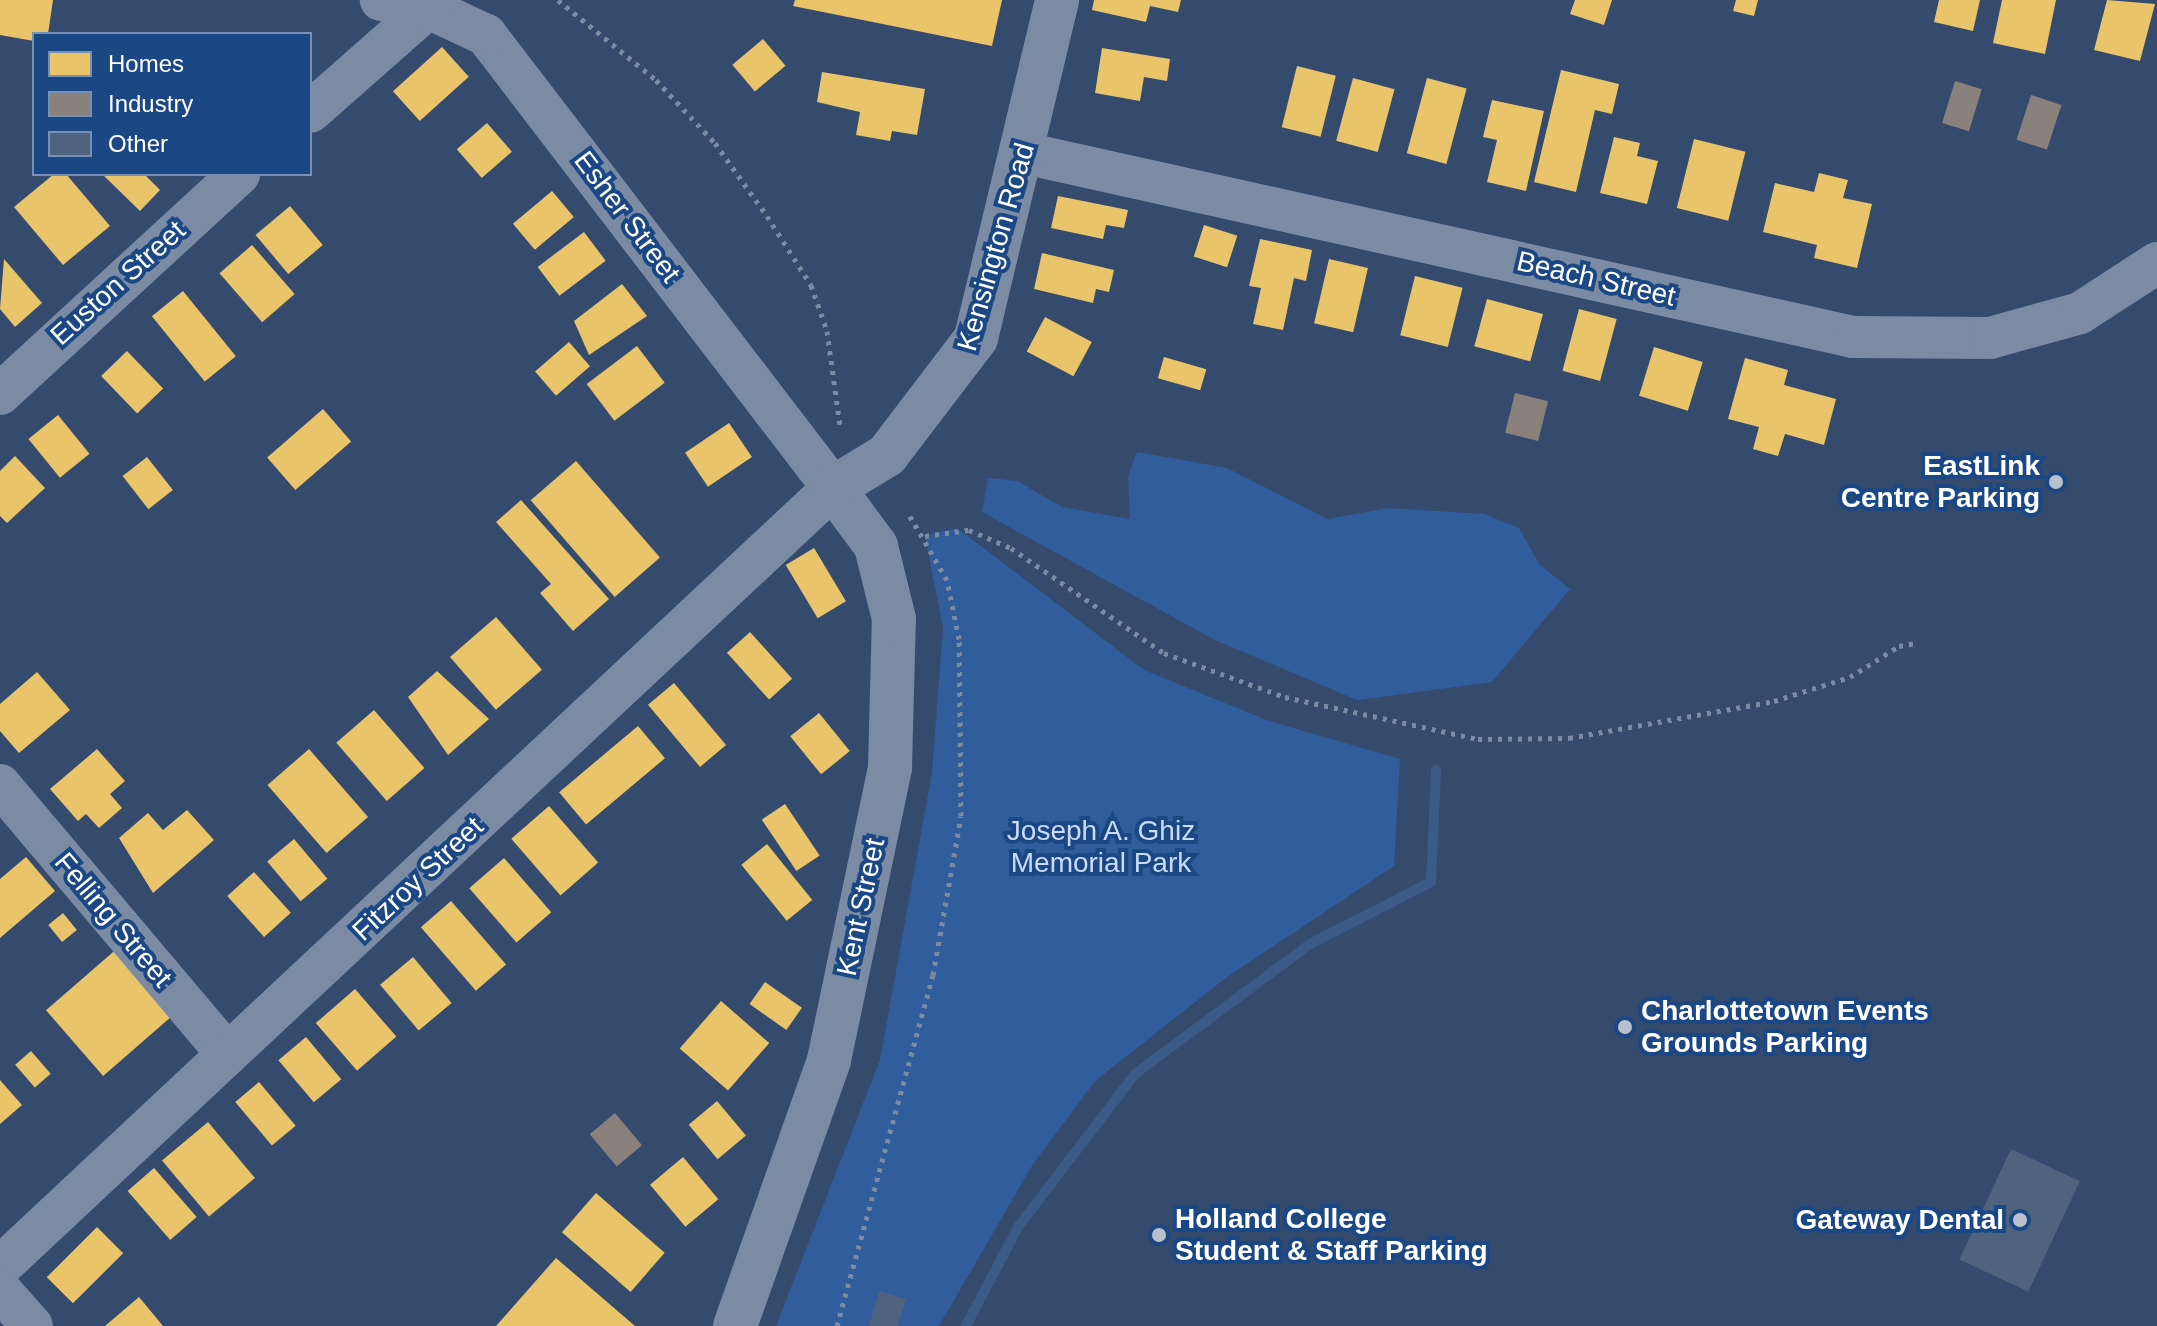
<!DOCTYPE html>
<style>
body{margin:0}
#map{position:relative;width:2157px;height:1326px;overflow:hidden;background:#344b6d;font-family:Arial,sans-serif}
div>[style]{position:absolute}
.green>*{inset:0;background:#315d9c}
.homes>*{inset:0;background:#e9c46a;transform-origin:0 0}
.industry>*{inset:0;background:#8a817c;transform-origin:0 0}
.stream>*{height:10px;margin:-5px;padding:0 5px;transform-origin:5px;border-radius:5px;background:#3b5a86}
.building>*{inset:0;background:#50637e;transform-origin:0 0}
.path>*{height:5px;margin-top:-2.5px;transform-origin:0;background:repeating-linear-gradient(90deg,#7b8ba3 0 4px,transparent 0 10px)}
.minor>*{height:42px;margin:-21px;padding:0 21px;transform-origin:21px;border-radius:21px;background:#7b8ba3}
.tertiary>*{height:44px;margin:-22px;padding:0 22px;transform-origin:22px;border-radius:22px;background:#7b8ba3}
.dots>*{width:22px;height:22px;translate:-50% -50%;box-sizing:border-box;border:4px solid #1c4785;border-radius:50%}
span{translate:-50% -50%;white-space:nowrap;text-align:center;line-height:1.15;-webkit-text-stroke:8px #1c4785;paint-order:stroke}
.street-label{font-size:28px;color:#fff}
.poi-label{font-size:28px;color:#fff;font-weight:700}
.right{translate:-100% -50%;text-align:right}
.left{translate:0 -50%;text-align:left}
.park-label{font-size:28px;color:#c8dcf8}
.legend{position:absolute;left:32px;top:32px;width:280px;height:144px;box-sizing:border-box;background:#1c4785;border:2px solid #7791b6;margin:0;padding:10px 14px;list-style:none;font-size:24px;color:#fff}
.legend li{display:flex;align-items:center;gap:16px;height:40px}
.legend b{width:40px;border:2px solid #7791b6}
</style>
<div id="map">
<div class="green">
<div style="clip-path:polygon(1137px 452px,1227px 468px,1328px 519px,1388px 508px,1484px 514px,1519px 528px,1539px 564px,1570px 589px,1492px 682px,1357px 700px,1215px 640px,982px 512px,988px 478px,1017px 481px,1062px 507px,1130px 519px,1128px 476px)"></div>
<div style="clip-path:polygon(957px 528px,1144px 670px,1269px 721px,1400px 759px,1394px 866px,1227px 977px,1095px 1081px,1033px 1164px,939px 1326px,776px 1326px,880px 1060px,932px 773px,943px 628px,925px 536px)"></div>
</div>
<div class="homes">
<div style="clip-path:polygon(0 0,53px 0,48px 34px,34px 34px,34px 41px,0 35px)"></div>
<div style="clip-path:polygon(795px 0,1002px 0,992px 46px,793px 6px)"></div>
<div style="clip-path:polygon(1094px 0,1181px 0,1178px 12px,1150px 6px,1146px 22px,1092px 10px)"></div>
<div style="clip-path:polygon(1575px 0,1612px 0,1604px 25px,1570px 14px)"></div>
<div style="clip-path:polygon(1736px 0,1758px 0,1754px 16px,1733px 11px)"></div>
<div style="clip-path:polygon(1939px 0,1980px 0,1973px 31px,1934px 22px)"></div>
<div style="clip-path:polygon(2002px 0,2056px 0,2045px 54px,1993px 43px)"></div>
<div style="clip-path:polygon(2107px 0,2155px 4px,2140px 61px,2094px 50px)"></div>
<div style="left:763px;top:39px;width:35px;height:40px;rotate:50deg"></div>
<div style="left:442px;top:47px;width:40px;height:66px;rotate:48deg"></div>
<div style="clip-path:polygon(1102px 48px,1170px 59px,1167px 81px,1144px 77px,1140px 101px,1095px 93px)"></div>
<div style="left:1297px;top:66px;width:40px;height:63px;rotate:14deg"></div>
<div style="clip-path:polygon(1561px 70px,1619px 84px,1612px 114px,1595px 110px,1576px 192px,1534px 182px)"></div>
<div style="clip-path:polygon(822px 72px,925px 89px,917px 135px,892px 131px,890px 141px,856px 135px,860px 112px,817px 102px)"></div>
<div style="left:1353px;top:78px;width:43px;height:65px;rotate:15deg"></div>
<div style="left:1427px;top:78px;width:41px;height:78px;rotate:15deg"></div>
<div style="clip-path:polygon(1492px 100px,1544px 111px,1526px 191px,1487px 182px,1497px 140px,1483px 137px)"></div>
<div style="left:487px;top:123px;width:38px;height:40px;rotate:49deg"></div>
<div style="clip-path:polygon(1614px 137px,1640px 143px,1637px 156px,1658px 161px,1647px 204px,1600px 193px)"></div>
<div style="left:1694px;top:139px;width:53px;height:71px;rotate:14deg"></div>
<div style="clip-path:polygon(1819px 173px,1848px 180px,1843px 198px,1872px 204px,1857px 268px,1814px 258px,1817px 245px,1763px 232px,1775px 183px,1814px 192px)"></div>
<div style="clip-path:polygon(54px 174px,66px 174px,110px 226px,63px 265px,14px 207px)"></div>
<div style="clip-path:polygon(102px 174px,144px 174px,160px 190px,140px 211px)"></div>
<div style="left:552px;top:191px;width:34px;height:51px;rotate:50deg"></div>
<div style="clip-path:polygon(1058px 196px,1128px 210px,1124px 228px,1106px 225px,1103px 239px,1051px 228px)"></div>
<div style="left:290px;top:206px;width:51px;height:45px;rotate:50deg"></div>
<div style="left:1204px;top:225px;width:35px;height:33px;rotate:18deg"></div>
<div style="left:584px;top:232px;width:36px;height:58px;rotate:53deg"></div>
<div style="clip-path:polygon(1260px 239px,1312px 250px,1306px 281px,1294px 278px,1283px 330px,1253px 324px,1261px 288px,1249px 286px)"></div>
<div style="left:252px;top:245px;width:65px;height:43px;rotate:49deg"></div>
<div style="clip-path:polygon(1042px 253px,1114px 270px,1109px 292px,1096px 289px,1093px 303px,1034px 289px)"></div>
<div style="clip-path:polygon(4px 259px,42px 303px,15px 327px,0 309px)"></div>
<div style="left:1329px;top:259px;width:40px;height:66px;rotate:13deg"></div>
<div style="left:1415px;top:276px;width:49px;height:61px;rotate:14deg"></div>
<div style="clip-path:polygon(622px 284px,647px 316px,589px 355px,574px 321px)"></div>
<div style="left:183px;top:291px;width:84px;height:40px;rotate:51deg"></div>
<div style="left:1487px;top:299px;width:58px;height:49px;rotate:15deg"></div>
<div style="left:1579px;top:309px;width:39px;height:64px;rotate:15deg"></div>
<div style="left:1045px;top:317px;width:53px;height:39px;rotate:28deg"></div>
<div style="left:569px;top:342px;width:32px;height:45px;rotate:49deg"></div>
<div style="left:637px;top:346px;width:46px;height:63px;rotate:53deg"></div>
<div style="left:1654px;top:347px;width:51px;height:51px;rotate:17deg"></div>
<div style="left:127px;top:351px;width:52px;height:36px;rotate:46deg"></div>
<div style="left:1164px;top:357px;width:44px;height:22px;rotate:16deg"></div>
<div style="clip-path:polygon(1745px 358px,1788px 370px,1784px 385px,1836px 399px,1824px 445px,1785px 434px,1778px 456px,1753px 449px,1759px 427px,1728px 419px)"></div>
<div style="left:323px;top:409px;width:43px;height:74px;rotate:49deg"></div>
<div style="left:58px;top:415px;width:50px;height:38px;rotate:51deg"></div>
<div style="left:729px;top:423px;width:41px;height:53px;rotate:56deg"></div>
<div style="clip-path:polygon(15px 456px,45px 488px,7px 523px,0 516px,0 471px)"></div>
<div style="left:147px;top:457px;width:42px;height:31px;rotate:52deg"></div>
<div style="left:576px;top:461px;width:128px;height:60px;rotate:49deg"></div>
<div style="clip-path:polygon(521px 500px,609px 599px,573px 631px,540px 593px,551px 584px,496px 522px)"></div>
<div style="left:814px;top:548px;width:62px;height:33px;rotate:59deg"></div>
<div style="left:496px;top:617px;width:70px;height:61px;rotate:49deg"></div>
<div style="left:750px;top:632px;width:63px;height:31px;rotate:48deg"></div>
<div style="clip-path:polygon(437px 671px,489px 719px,448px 755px,408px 697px)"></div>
<div style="clip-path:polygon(37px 672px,70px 710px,19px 753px,0 731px,0 704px)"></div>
<div style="left:674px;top:683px;width:81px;height:34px;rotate:50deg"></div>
<div style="left:374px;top:710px;width:77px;height:50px;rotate:49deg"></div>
<div style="left:819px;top:713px;width:49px;height:37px;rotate:51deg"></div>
<div style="left:638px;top:726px;width:42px;height:103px;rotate:50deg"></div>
<div style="clip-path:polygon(97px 749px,125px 781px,110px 794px,122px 808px,99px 828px,86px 814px,78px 821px,50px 789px)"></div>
<div style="left:309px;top:749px;width:90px;height:55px;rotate:49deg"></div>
<div style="left:785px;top:804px;width:62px;height:28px;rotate:56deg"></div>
<div style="left:549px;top:806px;width:75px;height:50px;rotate:49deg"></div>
<div style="clip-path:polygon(187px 810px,214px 840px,153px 893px,119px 838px,148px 813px,163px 830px)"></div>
<div style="left:294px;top:839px;width:52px;height:35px;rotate:50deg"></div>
<div style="left:767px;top:844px;width:72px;height:33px;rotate:51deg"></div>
<div style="clip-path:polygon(26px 857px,55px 891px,0 938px,0 879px)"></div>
<div style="left:504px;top:858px;width:72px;height:46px;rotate:49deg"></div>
<div style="left:254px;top:872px;width:55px;height:36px;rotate:48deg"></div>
<div style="left:451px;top:901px;width:84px;height:40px;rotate:49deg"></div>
<div style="left:63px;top:913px;width:22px;height:19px;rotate:51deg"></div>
<div style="left:120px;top:946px;width:87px;height:98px;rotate:49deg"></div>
<div style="left:413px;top:957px;width:60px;height:43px;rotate:50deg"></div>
<div style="left:765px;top:982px;width:45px;height:27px;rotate:35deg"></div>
<div style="left:355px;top:989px;width:63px;height:52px;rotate:49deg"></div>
<div style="left:721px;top:1001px;width:64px;height:63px;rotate:41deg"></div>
<div style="left:306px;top:1037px;width:55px;height:36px;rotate:50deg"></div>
<div style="left:31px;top:1051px;width:30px;height:21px;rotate:49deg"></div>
<div style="clip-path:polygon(0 1080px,22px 1105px,0 1124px)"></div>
<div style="left:259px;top:1082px;width:57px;height:31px;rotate:50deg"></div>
<div style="left:717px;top:1101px;width:45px;height:37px;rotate:50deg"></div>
<div style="left:208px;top:1122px;width:73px;height:60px;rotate:50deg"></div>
<div style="left:683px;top:1157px;width:55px;height:43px;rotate:50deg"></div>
<div style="left:154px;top:1168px;width:65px;height:35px;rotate:49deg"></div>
<div style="left:596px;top:1193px;width:91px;height:52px;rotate:41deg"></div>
<div style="left:97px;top:1227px;width:37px;height:71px;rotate:45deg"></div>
<div style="clip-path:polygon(556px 1258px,635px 1326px,496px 1326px)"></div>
<div style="clip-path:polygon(139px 1297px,163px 1326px,105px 1326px)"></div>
</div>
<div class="industry">
<div style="left:1955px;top:81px;width:28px;height:44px;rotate:17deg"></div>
<div style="left:2031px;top:95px;width:32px;height:47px;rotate:18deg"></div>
<div style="left:1515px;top:393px;width:34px;height:41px;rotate:14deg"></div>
<div style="left:615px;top:1113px;width:42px;height:33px;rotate:50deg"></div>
</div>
<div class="stream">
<div style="left:966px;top:1326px;width:112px;rotate:-62.3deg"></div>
<div style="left:1018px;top:1227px;width:193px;rotate:-52.6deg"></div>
<div style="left:1135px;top:1074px;width:218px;rotate:-36.6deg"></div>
<div style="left:1310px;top:944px;width:136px;rotate:-27.1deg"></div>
<div style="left:1431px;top:882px;width:112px;rotate:-87.4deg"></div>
</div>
<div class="building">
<div style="left:2011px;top:1149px;width:76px;height:122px;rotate:25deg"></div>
<div style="clip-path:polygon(879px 1291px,906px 1299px,898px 1326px,869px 1326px)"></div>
</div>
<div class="path">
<div style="left:558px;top:0;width:127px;rotate:39.2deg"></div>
<div style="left:656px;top:80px;width:86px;rotate:46.9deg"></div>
<div style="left:715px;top:143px;width:90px;rotate:54.5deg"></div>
<div style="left:767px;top:216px;width:82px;rotate:57.5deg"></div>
<div style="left:811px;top:285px;width:49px;rotate:70.8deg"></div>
<div style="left:827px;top:331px;width:96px;rotate:82.2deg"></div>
<div style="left:925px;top:536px;width:44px;rotate:-7.8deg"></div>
<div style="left:969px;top:530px;width:46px;rotate:23.2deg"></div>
<div style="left:1011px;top:548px;width:186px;rotate:34.5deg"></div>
<div style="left:1164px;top:653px;width:129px;rotate:20deg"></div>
<div style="left:1285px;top:697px;width:198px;rotate:12.3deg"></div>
<div style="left:1478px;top:739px;width:91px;rotate:-0.6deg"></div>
<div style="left:1569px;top:738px;width:208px;rotate:-10.2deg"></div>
<div style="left:1774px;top:701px;width:80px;rotate:-17.5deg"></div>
<div style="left:1850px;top:677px;width:58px;rotate:-32.3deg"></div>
<div style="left:1899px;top:646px;width:17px;rotate:-10deg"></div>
<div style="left:837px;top:1326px;width:364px;rotate:-74.7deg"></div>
<div style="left:933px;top:975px;width:161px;rotate:-80deg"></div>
<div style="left:961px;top:816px;width:177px;rotate:-90.6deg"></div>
<div style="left:959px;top:639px;width:60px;rotate:-101.5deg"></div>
<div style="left:947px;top:580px;width:78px;rotate:-120.2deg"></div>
</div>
<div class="minor">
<div style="left:310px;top:112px;width:157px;rotate:-41.4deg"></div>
<div style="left:1024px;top:153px;width:849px;rotate:12.51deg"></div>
<div style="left:1853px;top:337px;width:137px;rotate:0.4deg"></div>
<div style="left:1990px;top:338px;width:93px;rotate:-15.5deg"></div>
<div style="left:2080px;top:313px;width:92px;rotate:-33deg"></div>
<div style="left:0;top:394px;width:325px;rotate:-42.6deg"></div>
<div style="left:0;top:785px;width:352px;rotate:49.8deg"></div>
<div style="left:0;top:1267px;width:1140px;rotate:-43.08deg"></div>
<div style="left:833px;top:488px;width:571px;rotate:-127.45deg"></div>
<div style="left:486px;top:35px;width:64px;rotate:-155deg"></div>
<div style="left:428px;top:8px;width:48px;rotate:-170.3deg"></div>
<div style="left:0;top:1290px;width:48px;rotate:48.4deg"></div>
</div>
<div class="tertiary">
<div style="left:735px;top:1326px;width:282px;rotate:-70.5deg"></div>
<div style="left:829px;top:1060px;width:299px;rotate:-78.2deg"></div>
<div style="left:890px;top:767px;width:148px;rotate:-88.5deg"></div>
<div style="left:894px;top:619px;width:75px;rotate:-103.9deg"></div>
<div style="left:876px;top:546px;width:72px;rotate:-126.6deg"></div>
<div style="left:833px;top:488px;width:63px;rotate:-31.4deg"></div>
<div style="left:887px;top:455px;width:147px;rotate:-52.7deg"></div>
<div style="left:976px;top:338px;width:348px;rotate:-76.5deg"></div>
</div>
<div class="dots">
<div style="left:2056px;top:482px;background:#b8c0cc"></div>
<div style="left:1625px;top:1027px;background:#b8c0cc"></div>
<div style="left:2020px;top:1220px;background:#b8c0cc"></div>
<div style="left:1159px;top:1235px;background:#b8c0cc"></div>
</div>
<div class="street-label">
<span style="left:627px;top:217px;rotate:53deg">Esher Street</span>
<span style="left:996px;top:247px;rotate:-74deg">Kensington Road</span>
<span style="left:1596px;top:279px;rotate:13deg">Beach Street</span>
<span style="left:118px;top:283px;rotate:-42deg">Euston Street</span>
<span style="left:418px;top:879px;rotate:-43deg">Fitzroy Street</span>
<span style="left:861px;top:907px;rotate:-78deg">Kent Street</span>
<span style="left:113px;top:920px;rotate:50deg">Felling Street</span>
</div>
<div class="poi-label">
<span class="right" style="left:2040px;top:482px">EastLink<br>Centre Parking</span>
<span class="left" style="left:1641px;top:1027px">Charlottetown Events<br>Grounds Parking</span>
<span class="left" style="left:1175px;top:1235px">Holland College<br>Student &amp; Staff Parking</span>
<span class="right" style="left:2004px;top:1220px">Gateway Dental</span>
</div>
<div class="park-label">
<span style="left:1101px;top:847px">Joseph A. Ghiz<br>Memorial Park</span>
</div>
<ul class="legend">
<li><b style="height:22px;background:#e9c46a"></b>Homes</li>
<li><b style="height:22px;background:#8a817c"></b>Industry</li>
<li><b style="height:22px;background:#50637e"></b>Other</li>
</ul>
</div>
